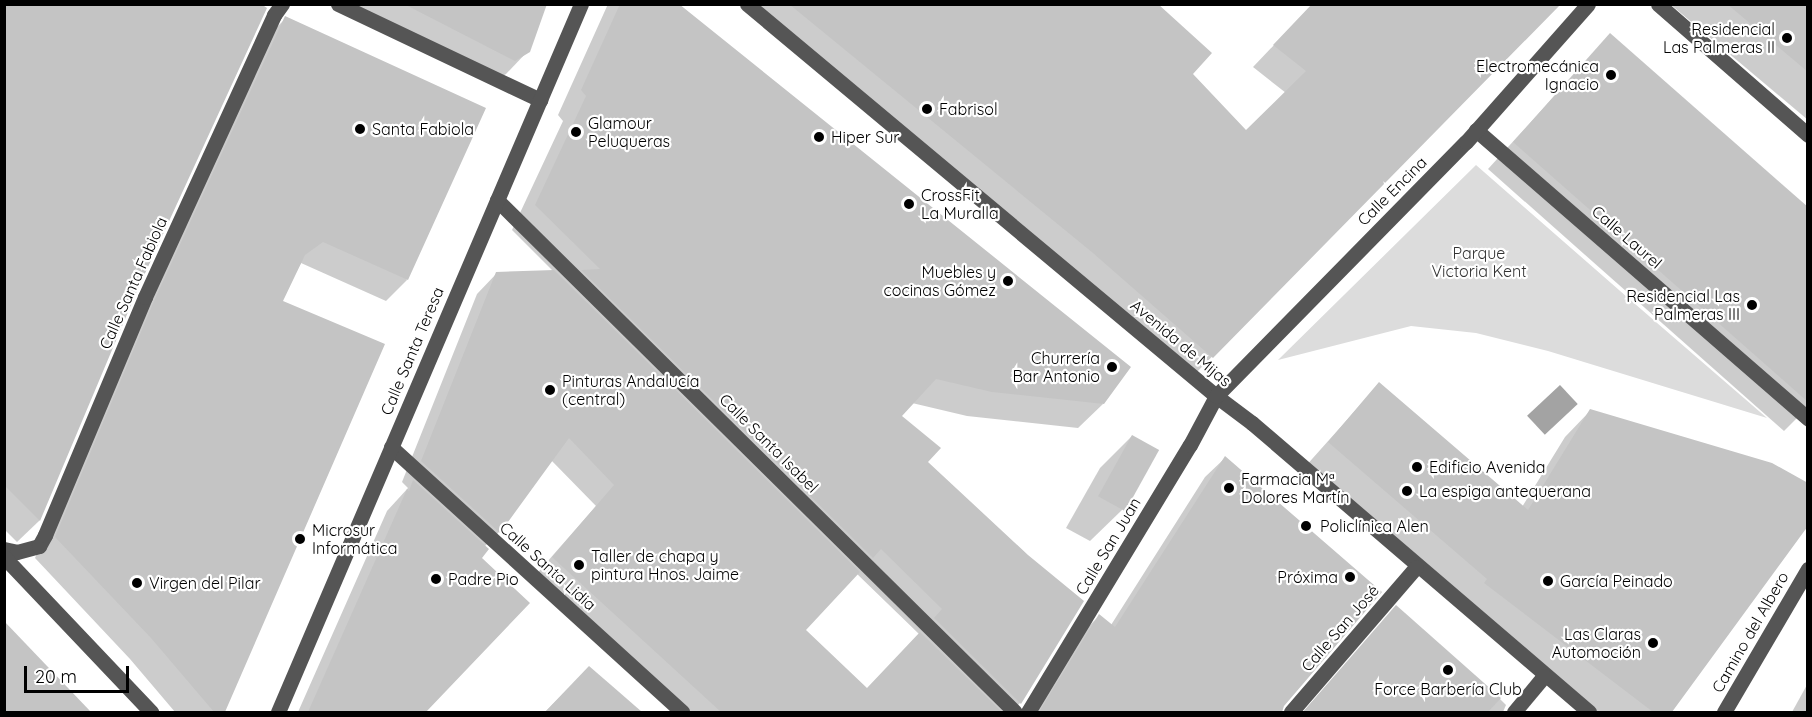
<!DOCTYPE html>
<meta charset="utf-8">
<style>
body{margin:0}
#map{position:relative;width:1812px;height:717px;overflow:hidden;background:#fff;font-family:Quicksand,sans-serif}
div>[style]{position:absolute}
.green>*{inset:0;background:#dcdcdc}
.water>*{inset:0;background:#a3a3a3;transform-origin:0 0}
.shadow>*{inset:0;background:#0003}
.building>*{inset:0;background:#c4c4c4;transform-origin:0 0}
.minor>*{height:15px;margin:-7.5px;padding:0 7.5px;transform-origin:7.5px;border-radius:7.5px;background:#555}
.dots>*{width:16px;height:16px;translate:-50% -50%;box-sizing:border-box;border:3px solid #fff;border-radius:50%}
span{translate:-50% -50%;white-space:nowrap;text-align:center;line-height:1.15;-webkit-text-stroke:4.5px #fff;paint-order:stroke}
.poi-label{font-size:16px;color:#000}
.right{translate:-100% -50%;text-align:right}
.left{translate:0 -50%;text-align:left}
.street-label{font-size:16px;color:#000}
.park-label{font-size:16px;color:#333}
.frame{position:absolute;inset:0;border:6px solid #000;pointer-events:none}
.scale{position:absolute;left:24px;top:666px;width:105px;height:27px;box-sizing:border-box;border:3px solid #000;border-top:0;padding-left:8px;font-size:18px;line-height:21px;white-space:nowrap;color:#000;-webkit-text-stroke:4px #fff;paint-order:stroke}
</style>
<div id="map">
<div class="green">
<div style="clip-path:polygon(1476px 165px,1627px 297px,1767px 418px,1548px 351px,1476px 333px,1411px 326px,1278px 360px)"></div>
</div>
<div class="water">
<div style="left:1560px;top:385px;width:26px;height:45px;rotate:47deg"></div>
</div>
<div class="shadow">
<div style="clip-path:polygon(4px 4px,135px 293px,39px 521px,17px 542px,4px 529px)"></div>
<div style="clip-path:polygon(348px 4px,545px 4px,528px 51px,506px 74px,492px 82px)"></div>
<div style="clip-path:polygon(evenodd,608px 4px,676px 4px,1103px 404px,1078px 428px,967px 416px,912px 403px,900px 416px,926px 462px,1027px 557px,1082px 602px,1020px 703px,1011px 712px,680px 712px,533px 578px,596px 506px,551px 460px,499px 532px,484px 547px,480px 559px,528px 603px,424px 712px,298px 712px,387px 511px,408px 488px,402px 482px,477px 294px,497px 273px,554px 272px,512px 230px,563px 121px,558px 115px,608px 4px,856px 573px,919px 634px,867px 690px,804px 630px,856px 573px)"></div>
<div style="clip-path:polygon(742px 4px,1156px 4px,1191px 74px,1246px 132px,1286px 93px,1253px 67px,1313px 4px,1556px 7px,1190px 379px)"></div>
<div style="clip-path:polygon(1670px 4px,1808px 4px,1808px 120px)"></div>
<div style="clip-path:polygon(286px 18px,407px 280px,386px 301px,301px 263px,281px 301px,383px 345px,224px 712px,175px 712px,130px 659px,35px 558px,133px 324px,265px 39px)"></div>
<div style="clip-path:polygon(1610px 35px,1808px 209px,1808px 407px,1784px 431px,1488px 169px)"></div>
<div style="clip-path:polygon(1379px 384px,1522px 507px,1565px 437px,1590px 411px,1808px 524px,1670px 712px,1595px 712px,1304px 468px)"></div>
<div style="clip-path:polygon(1132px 436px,1122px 510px,1090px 541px,1066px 528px,1100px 468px)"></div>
<div style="clip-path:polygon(1225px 458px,1280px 712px,1032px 712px,1079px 636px,1099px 616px,1111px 625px,1205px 477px)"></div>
<div style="clip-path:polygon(1396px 607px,1500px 699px,1506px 705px,1503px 712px,1303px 712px)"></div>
<div style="clip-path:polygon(4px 633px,22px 642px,89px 712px,4px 712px)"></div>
<div style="clip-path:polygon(589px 668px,640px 712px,545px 712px)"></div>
<div style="clip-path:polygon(1808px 683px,1808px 712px,1792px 712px)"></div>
</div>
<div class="building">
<div style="clip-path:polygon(4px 4px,261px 4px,267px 8px,136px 293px,40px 521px,4px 485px)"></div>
<div style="clip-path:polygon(404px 4px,547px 4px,530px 52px,515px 61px)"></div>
<div style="clip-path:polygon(620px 4px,679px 4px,1131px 367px,1104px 404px,992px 392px,936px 379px,902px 416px,941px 448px,928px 462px,1028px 555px,1084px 601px,1021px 704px,934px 618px,942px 609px,881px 549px,873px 558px,581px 270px,600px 269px,535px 205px,586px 96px,581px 90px)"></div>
<div style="clip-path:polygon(789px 4px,1158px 4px,1212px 53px,1193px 74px,1246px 130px,1306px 71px,1273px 45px,1312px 4px,1561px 4px,1213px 358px,1093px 253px)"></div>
<div style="clip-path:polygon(1727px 4px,1808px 4px,1808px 72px)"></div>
<div style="clip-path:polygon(285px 16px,486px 108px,408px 280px,323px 242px,305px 255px,283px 301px,385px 344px,225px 712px,214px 712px,151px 638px,55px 537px,154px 301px)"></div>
<div style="clip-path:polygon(1610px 33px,1808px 207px,1808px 402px,1513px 142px)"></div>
<div style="clip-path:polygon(554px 270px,860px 572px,806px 630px,867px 688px,920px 632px,1002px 712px,721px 712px,552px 557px,614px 485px,569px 438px,500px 533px,421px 461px,496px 272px)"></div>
<div style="clip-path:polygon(1379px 382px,1528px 510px,1590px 409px,1772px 463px,1808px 483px,1808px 526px,1672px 712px,1653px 712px,1484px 583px,1487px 579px,1328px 442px)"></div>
<div style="left:1132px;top:435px;width:31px;height:70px;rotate:29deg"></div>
<div style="clip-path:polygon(1225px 456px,1382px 592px,1284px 706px,1282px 712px,1039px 712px,1099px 614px,1115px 627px)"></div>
<div style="clip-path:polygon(413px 480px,489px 549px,482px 558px,530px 603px,426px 712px,308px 712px,407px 489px,409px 491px)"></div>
<div style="clip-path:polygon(1396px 605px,1501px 698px,1488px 712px,1303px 712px)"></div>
<div style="clip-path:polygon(4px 621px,91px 712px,4px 712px)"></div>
<div style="clip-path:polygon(589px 666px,611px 685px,642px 712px,545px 712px)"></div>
</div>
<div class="minor">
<div style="left:338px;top:4px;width:224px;rotate:25.4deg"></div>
<div style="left:747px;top:4px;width:611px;rotate:39.89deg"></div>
<div style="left:1216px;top:396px;width:45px;rotate:36.9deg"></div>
<div style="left:1252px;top:423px;width:444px;rotate:40.6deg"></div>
<div style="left:1658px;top:4px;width:199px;rotate:41.1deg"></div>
<div style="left:1476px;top:130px;width:440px;rotate:41deg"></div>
<div style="left:497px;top:200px;width:728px;rotate:44.67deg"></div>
<div style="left:391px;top:447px;width:394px;rotate:42.3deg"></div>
<div style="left:4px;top:549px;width:13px;rotate:13deg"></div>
<div style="left:17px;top:552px;width:23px;rotate:-15deg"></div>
<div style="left:39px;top:546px;width:13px;rotate:-61deg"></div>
<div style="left:45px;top:535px;width:258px;rotate:-67.2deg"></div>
<div style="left:145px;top:297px;width:310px;rotate:-65.4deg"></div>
<div style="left:274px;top:15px;width:14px;rotate:-54deg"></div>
<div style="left:4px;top:557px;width:214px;rotate:46.5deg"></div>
<div style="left:278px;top:712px;width:770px;rotate:-66.83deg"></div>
<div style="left:1028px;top:712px;width:312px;rotate:-58.8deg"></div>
<div style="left:1190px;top:445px;width:55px;rotate:-62deg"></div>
<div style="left:1216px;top:396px;width:356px;rotate:-45.5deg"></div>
<div style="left:1466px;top:142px;width:184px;rotate:-48.5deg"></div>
<div style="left:1291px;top:712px;width:191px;rotate:-49.2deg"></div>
<div style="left:1514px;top:712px;width:47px;rotate:-50.2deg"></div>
<div style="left:1724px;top:712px;width:166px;rotate:-59.6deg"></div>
</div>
<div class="dots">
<div style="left:1787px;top:38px;background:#000"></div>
<div style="left:1611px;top:75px;background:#000"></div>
<div style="left:927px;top:109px;background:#000"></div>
<div style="left:360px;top:129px;background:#000"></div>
<div style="left:576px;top:132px;background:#000"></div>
<div style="left:819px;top:137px;background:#000"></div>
<div style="left:909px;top:204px;background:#000"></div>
<div style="left:1008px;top:281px;background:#000"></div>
<div style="left:1752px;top:305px;background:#000"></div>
<div style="left:1112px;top:367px;background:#000"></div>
<div style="left:550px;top:390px;background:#000"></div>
<div style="left:1417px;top:467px;background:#000"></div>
<div style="left:1229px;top:488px;background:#000"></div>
<div style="left:1407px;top:491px;background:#000"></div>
<div style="left:1306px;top:526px;background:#000"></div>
<div style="left:300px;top:539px;background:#000"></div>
<div style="left:579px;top:565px;background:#000"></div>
<div style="left:1350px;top:577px;background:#000"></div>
<div style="left:436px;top:579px;background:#000"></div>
<div style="left:1548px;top:581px;background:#000"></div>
<div style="left:137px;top:583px;background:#000"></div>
<div style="left:1653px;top:643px;background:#000"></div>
<div style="left:1448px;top:670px;background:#000"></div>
</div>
<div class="poi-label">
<span class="right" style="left:1775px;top:38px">Residencial<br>Las Palmeras II</span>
<span class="right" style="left:1599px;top:75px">Electromecánica<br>Ignacio</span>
<span class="left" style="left:939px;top:109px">Fabrisol</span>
<span class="left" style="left:588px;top:132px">Glamour<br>Peluqueras</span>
<span class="left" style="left:372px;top:129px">Santa Fabiola</span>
<span class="left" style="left:831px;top:137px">Hiper Sur</span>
<span class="left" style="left:921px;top:204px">CrossFit<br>La Muralla</span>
<span class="right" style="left:996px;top:281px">Muebles y<br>cocinas Gómez</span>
<span class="right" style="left:1740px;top:305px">Residencial Las<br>Palmeras III</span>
<span class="right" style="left:1100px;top:367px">Churrería<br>Bar Antonio</span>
<span class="left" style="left:562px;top:390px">Pinturas Andalucía<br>(central)</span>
<span class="left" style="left:1429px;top:467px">Edificio Avenida</span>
<span class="left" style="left:1241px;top:488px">Farmacia Mª<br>Dolores Martín</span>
<span class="left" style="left:1419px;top:491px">La espiga antequerana</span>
<span class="left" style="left:1320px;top:526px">Policlínica Alen</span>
<span class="left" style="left:312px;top:539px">Microsur<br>Informática</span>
<span class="left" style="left:591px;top:565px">Taller de chapa y<br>pintura Hnos. Jaime</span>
<span class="right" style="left:1338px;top:577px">Próxima</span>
<span class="left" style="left:448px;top:579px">Padre Pio</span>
<span class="left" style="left:1560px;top:581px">García Peinado</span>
<span class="left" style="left:149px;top:583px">Virgen del Pilar</span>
<span class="right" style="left:1641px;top:643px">Las Claras<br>Automoción</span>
<span style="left:1448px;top:689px">Force Barbería Club</span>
</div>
<div class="street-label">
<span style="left:1392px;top:191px;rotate:-45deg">Calle Encina</span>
<span style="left:1627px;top:237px;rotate:41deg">Calle Laurel</span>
<span style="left:133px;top:283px;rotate:-66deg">Calle Santa Fabiola</span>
<span style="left:1181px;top:343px;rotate:40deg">Avenida de Mijas</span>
<span style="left:412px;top:351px;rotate:-67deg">Calle Santa Teresa</span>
<span style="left:769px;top:443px;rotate:45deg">Calle Santa Isabel</span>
<span style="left:1108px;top:546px;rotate:-59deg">Calle San Juan</span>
<span style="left:548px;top:566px;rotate:42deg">Calle Santa Lidia</span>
<span style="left:1340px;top:628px;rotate:-49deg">Calle San José</span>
<span style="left:1750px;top:632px;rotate:-60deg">Camino del Albero</span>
</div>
<div class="park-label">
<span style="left:1479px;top:262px">Parque<br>Victoria Kent</span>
</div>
<div class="frame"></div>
<div class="scale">20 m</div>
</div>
